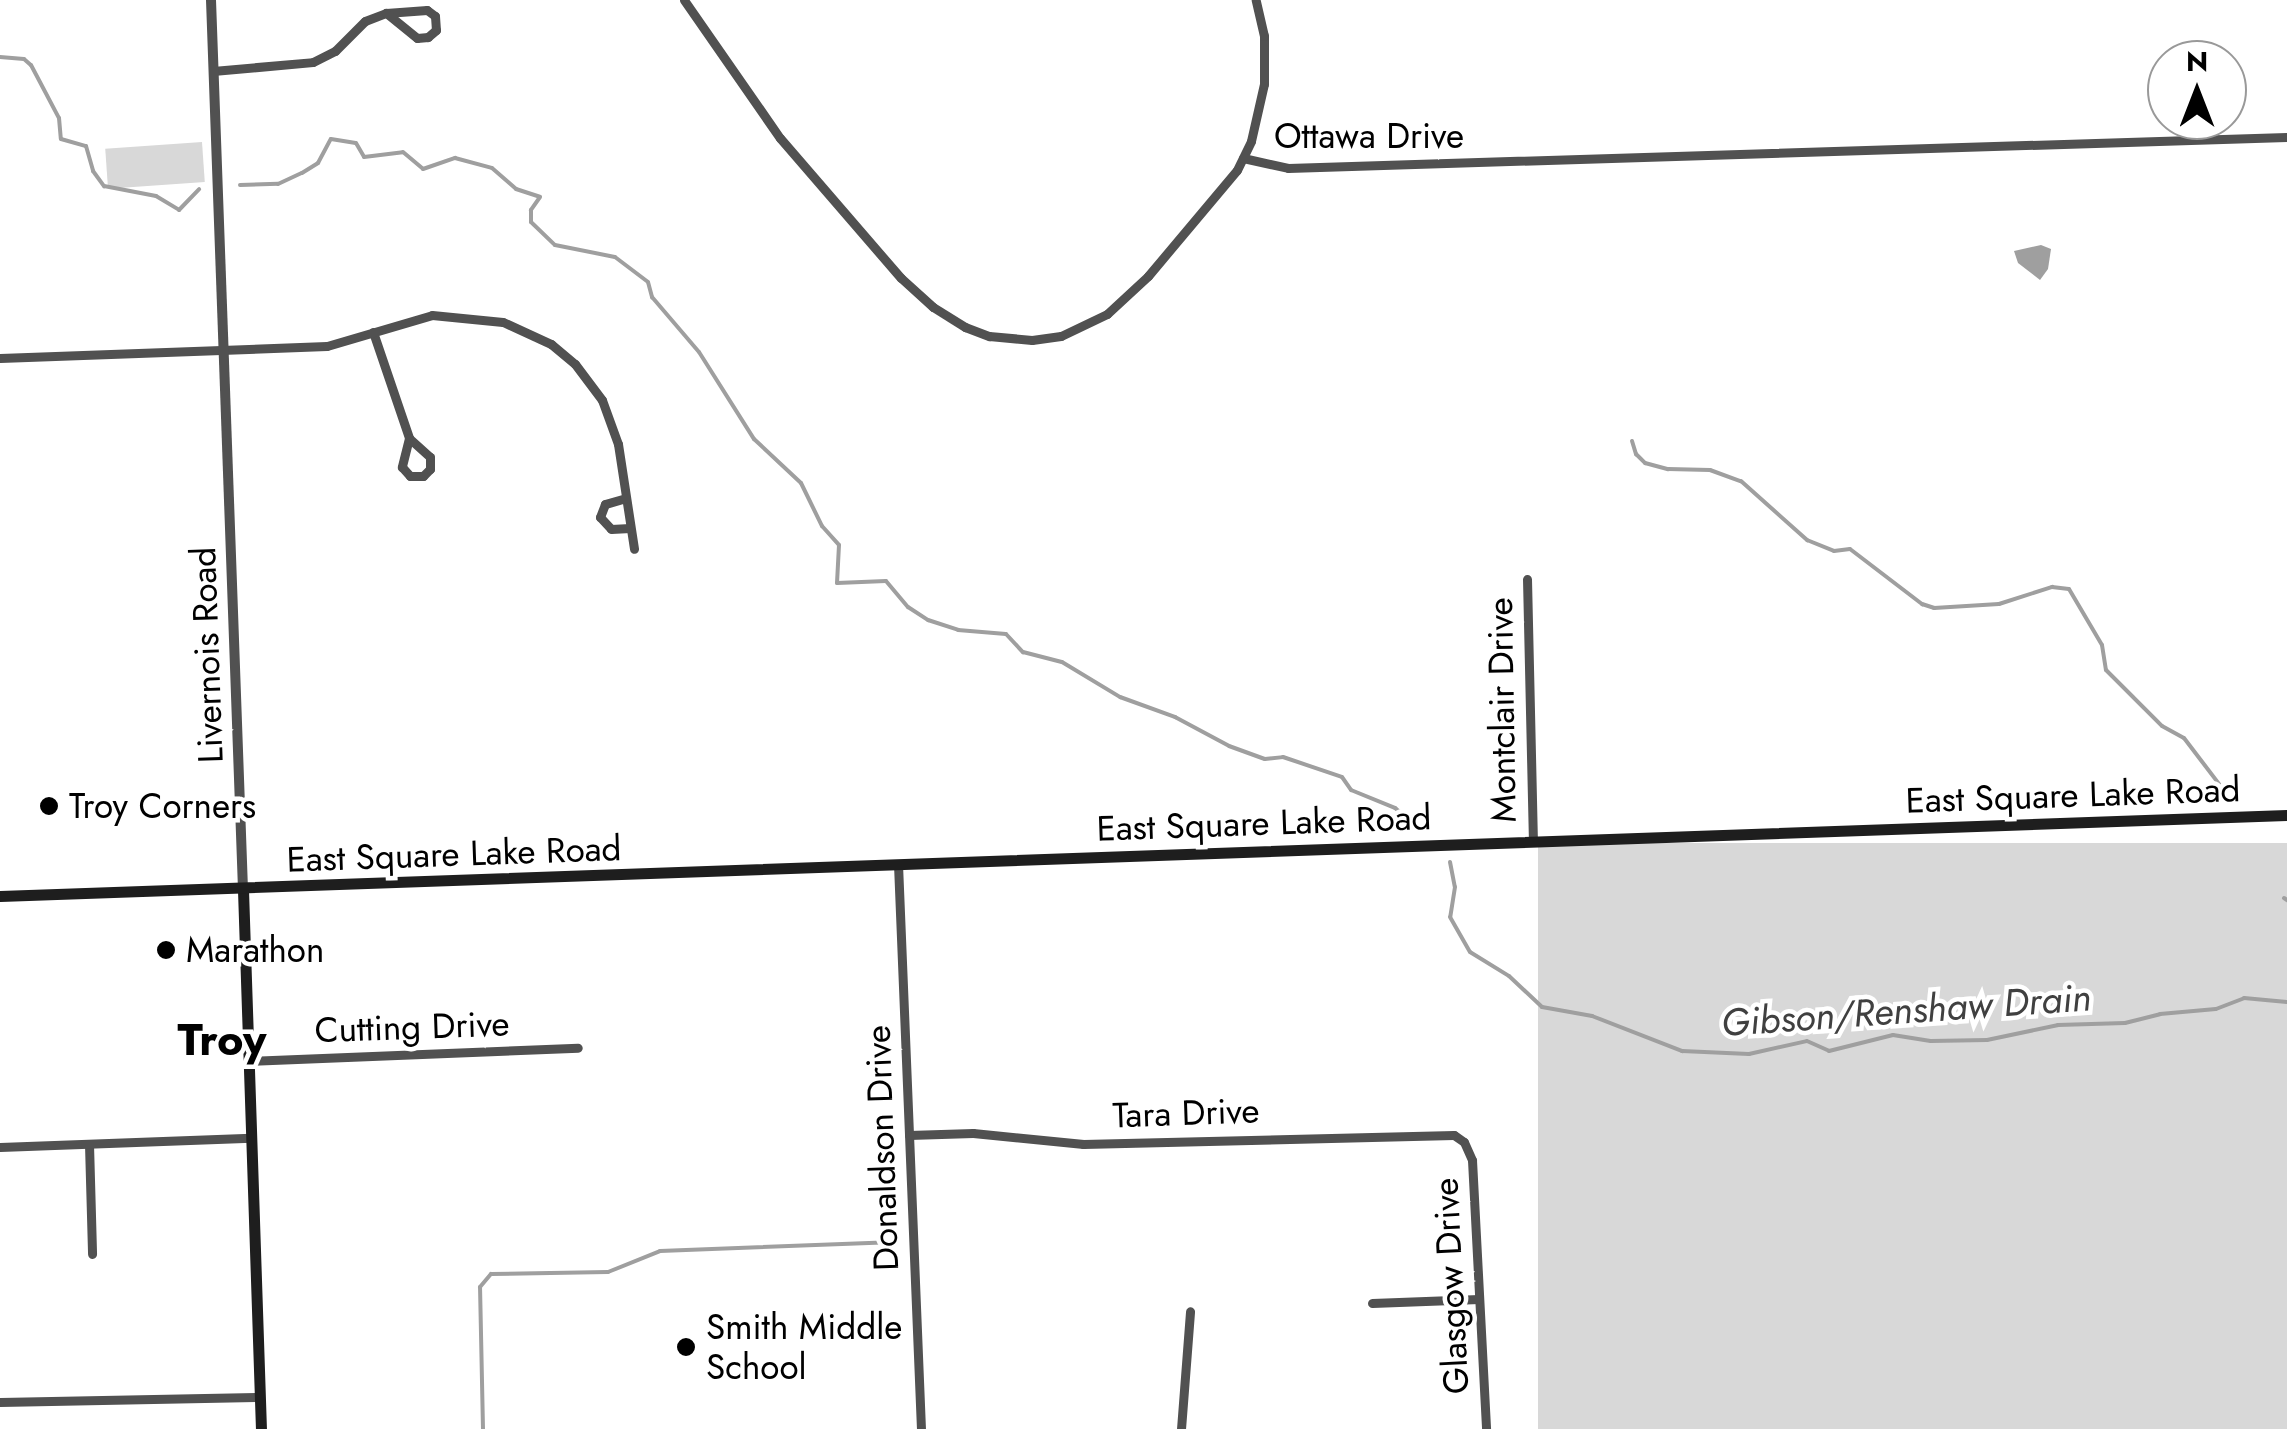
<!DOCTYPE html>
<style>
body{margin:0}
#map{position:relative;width:2287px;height:1429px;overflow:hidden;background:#fff;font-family:Jost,sans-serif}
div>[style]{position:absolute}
.green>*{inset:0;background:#d8d8d8;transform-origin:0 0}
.water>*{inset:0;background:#9f9f9f}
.stream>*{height:4px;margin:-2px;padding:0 2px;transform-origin:2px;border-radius:2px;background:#9f9f9f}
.minor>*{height:9px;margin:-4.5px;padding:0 4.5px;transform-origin:4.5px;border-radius:4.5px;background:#515151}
.tertiary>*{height:10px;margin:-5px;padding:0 5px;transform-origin:5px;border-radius:5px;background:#515151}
.secondary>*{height:11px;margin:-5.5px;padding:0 5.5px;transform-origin:5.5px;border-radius:5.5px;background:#1e1e1e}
.dots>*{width:28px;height:28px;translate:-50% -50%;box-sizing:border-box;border:5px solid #fff;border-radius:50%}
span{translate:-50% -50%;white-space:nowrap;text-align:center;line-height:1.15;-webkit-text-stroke:9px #fff;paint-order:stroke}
.street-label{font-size:35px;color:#000}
.poi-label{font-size:35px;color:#000}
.left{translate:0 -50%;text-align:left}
.water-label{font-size:38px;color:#404040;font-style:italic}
.district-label{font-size:45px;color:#000;font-weight:700}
.north{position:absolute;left:2147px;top:40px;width:100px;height:100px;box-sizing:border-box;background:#fff;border:2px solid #999;border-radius:50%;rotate:0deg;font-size:28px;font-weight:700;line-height:40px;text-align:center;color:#000}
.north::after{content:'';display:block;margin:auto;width:35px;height:45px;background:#000;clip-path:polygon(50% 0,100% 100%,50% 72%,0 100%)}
</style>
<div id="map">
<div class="green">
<div style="left:202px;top:142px;width:40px;height:97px;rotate:86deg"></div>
<div style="left:2287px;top:843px;width:586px;height:749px;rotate:90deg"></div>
</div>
<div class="water">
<div style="clip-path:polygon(2041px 245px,2051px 249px,2048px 269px,2040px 280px,2018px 263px,2014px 251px)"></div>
</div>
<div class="stream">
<div style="left:0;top:57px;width:24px;rotate:5deg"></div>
<div style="left:24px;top:59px;width:9px;rotate:41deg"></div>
<div style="left:31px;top:65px;width:60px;rotate:62.2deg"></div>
<div style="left:59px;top:118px;width:21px;rotate:85deg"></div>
<div style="left:61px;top:139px;width:26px;rotate:16deg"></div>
<div style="left:86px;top:146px;width:26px;rotate:74deg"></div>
<div style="left:93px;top:171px;width:19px;rotate:54deg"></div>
<div style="left:104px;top:186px;width:53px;rotate:10.9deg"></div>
<div style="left:156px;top:196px;width:27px;rotate:31deg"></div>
<div style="left:179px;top:210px;width:29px;rotate:-46deg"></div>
<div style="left:240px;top:185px;width:38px;rotate:-2deg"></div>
<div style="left:278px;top:184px;width:26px;rotate:-25deg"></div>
<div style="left:302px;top:173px;width:19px;rotate:-32deg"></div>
<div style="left:318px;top:163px;width:27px;rotate:-62deg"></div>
<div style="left:331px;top:139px;width:25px;rotate:9deg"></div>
<div style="left:356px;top:143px;width:16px;rotate:60deg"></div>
<div style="left:364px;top:157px;width:39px;rotate:-7deg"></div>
<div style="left:403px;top:152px;width:26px;rotate:40deg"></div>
<div style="left:423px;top:169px;width:34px;rotate:-19deg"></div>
<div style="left:455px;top:158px;width:38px;rotate:15deg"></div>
<div style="left:492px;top:168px;width:32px;rotate:41deg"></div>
<div style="left:516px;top:189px;width:25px;rotate:18deg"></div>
<div style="left:540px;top:197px;width:16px;rotate:125deg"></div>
<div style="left:531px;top:210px;width:12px;rotate:90deg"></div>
<div style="left:531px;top:222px;width:33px;rotate:44deg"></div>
<div style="left:555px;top:245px;width:61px;rotate:11.3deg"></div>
<div style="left:615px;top:257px;width:41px;rotate:37.1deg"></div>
<div style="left:648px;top:282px;width:16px;rotate:75deg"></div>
<div style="left:652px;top:297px;width:72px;rotate:49.5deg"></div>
<div style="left:699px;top:352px;width:103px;rotate:57.7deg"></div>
<div style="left:754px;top:439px;width:64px;rotate:43.1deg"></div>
<div style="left:801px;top:483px;width:48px;rotate:64deg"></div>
<div style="left:822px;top:526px;width:25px;rotate:48deg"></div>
<div style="left:839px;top:545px;width:38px;rotate:93deg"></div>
<div style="left:837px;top:583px;width:49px;rotate:-2.3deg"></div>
<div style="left:886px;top:581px;width:34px;rotate:50deg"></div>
<div style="left:908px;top:607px;width:24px;rotate:33deg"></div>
<div style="left:928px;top:620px;width:32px;rotate:18deg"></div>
<div style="left:958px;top:630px;width:48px;rotate:4.8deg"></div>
<div style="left:1006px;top:634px;width:25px;rotate:47deg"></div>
<div style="left:1023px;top:652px;width:40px;rotate:14.4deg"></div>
<div style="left:1062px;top:662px;width:68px;rotate:31.1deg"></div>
<div style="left:1120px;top:697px;width:59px;rotate:20deg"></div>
<div style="left:1175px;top:717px;width:61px;rotate:28.2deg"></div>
<div style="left:1229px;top:746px;width:38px;rotate:20deg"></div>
<div style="left:1265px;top:759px;width:18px;rotate:-6deg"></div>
<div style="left:1283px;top:757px;width:62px;rotate:18.7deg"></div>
<div style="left:1342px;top:777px;width:16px;rotate:55deg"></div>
<div style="left:1351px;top:790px;width:48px;rotate:22.2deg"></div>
<div style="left:1395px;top:808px;width:28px;rotate:39deg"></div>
<div style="left:1632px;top:441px;width:14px;rotate:73deg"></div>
<div style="left:1636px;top:454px;width:13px;rotate:45deg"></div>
<div style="left:1645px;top:463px;width:24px;rotate:15deg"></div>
<div style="left:1668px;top:469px;width:42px;rotate:1.4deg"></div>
<div style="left:1710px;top:470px;width:33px;rotate:20deg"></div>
<div style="left:1741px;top:481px;width:89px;rotate:41.8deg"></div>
<div style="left:1807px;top:540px;width:29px;rotate:22deg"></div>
<div style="left:1834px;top:551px;width:16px;rotate:-7deg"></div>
<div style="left:1850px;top:549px;width:91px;rotate:37.4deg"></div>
<div style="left:1922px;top:604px;width:13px;rotate:18deg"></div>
<div style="left:1934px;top:608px;width:65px;rotate:-3.5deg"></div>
<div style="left:1999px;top:604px;width:56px;rotate:-17.8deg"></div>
<div style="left:2052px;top:587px;width:17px;rotate:7deg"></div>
<div style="left:2069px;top:589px;width:65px;rotate:59.5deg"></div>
<div style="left:2102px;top:645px;width:25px;rotate:81deg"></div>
<div style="left:2106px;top:670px;width:79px;rotate:45deg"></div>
<div style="left:2162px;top:726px;width:25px;rotate:29deg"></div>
<div style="left:2184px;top:738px;width:58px;rotate:52.7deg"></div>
<div style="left:1450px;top:862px;width:25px;rotate:79deg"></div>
<div style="left:1455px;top:887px;width:30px;rotate:99deg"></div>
<div style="left:1450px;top:917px;width:40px;rotate:60.3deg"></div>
<div style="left:1470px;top:952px;width:46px;rotate:31.6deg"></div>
<div style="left:1509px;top:976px;width:45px;rotate:43.2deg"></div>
<div style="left:1542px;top:1007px;width:51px;rotate:10.2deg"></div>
<div style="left:1592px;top:1016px;width:97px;rotate:21.3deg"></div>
<div style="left:1682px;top:1051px;width:67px;rotate:2.6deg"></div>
<div style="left:1749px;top:1054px;width:59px;rotate:-12.6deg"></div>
<div style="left:1807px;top:1041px;width:24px;rotate:24deg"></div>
<div style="left:1829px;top:1051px;width:66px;rotate:-14deg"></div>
<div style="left:1893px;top:1035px;width:38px;rotate:9deg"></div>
<div style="left:1931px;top:1041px;width:56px;rotate:-1deg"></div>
<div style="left:1987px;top:1040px;width:73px;rotate:-11.9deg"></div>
<div style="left:2058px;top:1025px;width:67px;rotate:-1.7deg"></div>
<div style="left:2125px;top:1023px;width:36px;rotate:-14deg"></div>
<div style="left:2160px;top:1014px;width:56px;rotate:-5.1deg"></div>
<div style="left:2216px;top:1009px;width:30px;rotate:-21deg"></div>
<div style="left:2244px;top:998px;width:43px;rotate:5.3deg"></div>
<div style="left:2284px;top:898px;width:4px;rotate:34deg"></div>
<div style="left:483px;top:1429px;width:142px;rotate:-91.2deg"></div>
<div style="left:480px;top:1287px;width:17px;rotate:-50deg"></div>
<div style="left:491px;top:1274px;width:117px;rotate:-1deg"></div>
<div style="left:608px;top:1272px;width:56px;rotate:-22deg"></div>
<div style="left:660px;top:1251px;width:236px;rotate:-2.2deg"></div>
</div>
<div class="minor">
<div style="left:684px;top:0;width:168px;rotate:55.2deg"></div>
<div style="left:780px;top:138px;width:185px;rotate:49.2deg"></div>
<div style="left:901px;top:278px;width:43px;rotate:42.2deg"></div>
<div style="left:933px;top:307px;width:38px;rotate:32deg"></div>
<div style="left:965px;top:327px;width:26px;rotate:21deg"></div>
<div style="left:989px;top:336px;width:43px;rotate:5.3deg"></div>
<div style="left:1032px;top:340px;width:29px;rotate:-8deg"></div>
<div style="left:1061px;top:336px;width:51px;rotate:-25.6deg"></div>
<div style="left:1107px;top:314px;width:56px;rotate:-42.8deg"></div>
<div style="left:1148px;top:276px;width:138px;rotate:-50deg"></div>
<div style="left:1237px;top:170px;width:32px;rotate:-64deg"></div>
<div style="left:1251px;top:141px;width:58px;rotate:-77.2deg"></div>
<div style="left:1264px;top:84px;width:48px;rotate:-90deg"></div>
<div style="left:1264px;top:36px;width:37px;rotate:-103deg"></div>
<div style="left:213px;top:71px;width:100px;rotate:-5.1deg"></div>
<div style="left:313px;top:62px;width:25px;rotate:-27deg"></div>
<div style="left:335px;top:51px;width:42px;rotate:-45deg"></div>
<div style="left:365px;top:21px;width:22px;rotate:-21deg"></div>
<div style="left:386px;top:13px;width:41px;rotate:-4.2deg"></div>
<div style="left:427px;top:10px;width:10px;rotate:37deg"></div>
<div style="left:435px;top:16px;width:14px;rotate:86deg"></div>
<div style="left:436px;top:30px;width:11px;rotate:139deg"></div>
<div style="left:428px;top:37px;width:11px;rotate:175deg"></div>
<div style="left:417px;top:38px;width:40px;rotate:-141deg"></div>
<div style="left:1243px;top:158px;width:46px;rotate:12.5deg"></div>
<div style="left:1288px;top:168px;width:999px;rotate:-1.78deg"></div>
<div style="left:373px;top:332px;width:112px;rotate:71.2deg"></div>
<div style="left:409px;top:438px;width:30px;rotate:104deg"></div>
<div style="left:402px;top:467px;width:12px;rotate:48deg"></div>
<div style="left:410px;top:476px;width:13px"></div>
<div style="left:423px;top:476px;width:10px;rotate:-45deg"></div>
<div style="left:430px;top:469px;width:12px;rotate:-90deg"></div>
<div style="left:430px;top:457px;width:28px;rotate:-138deg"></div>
<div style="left:0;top:358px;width:327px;rotate:-2.1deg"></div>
<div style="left:327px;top:346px;width:109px;rotate:-16.4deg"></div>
<div style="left:432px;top:315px;width:71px;rotate:5.6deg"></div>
<div style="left:503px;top:322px;width:53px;rotate:24.6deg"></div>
<div style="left:551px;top:344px;width:31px;rotate:40deg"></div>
<div style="left:575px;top:364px;width:45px;rotate:53.1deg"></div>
<div style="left:602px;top:400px;width:47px;rotate:70deg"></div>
<div style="left:618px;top:444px;width:106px;rotate:81.3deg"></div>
<div style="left:626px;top:498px;width:22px;rotate:164deg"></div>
<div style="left:605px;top:504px;width:14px;rotate:111deg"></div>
<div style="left:600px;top:517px;width:16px;rotate:47deg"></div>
<div style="left:611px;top:529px;width:19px;rotate:-3deg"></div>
<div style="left:1527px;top:579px;width:261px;rotate:88.7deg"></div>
<div style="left:898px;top:864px;width:565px;rotate:87.67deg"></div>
<div style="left:249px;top:1061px;width:329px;rotate:-2.3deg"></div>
<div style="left:909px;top:1135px;width:64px;rotate:-1.8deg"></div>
<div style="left:973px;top:1133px;width:111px;rotate:5.7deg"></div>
<div style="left:1083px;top:1144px;width:371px;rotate:-1.4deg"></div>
<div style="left:1454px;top:1135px;width:12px;rotate:35deg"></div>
<div style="left:1464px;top:1142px;width:20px;rotate:66deg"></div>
<div style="left:1472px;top:1160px;width:269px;rotate:87deg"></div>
<div style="left:89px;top:1144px;width:110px;rotate:88.4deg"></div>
<div style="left:0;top:1147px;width:251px;rotate:-2.1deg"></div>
<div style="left:1372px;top:1303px;width:107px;rotate:-2.1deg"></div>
<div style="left:0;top:1402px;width:260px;rotate:-1.1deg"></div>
<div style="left:1181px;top:1429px;width:118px;rotate:-85.6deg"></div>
</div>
<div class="tertiary">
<div style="left:211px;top:0;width:891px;rotate:87.94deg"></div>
</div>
<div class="secondary">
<div style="left:243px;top:890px;width:539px;rotate:88.09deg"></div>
<div style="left:0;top:896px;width:2288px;rotate:-2.03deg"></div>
</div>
<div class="dots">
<div style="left:49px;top:806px;background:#000"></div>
<div style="left:166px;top:950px;background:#000"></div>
<div style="left:686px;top:1347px;background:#000"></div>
</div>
<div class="street-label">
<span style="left:1369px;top:136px">Ottawa Drive</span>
<span style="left:207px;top:655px;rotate:-92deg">Livernois Road</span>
<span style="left:1502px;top:710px;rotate:-91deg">Montclair Drive</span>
<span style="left:2073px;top:795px;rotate:-2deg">East Square Lake Road</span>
<span style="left:1264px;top:823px;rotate:-2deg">East Square Lake Road</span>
<span style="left:454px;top:854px;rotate:-2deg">East Square Lake Road</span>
<span style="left:412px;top:1027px;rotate:-2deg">Cutting Drive</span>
<span style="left:1186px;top:1113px;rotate:-2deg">Tara Drive</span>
<span style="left:882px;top:1148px;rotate:-92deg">Donaldson Drive</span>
<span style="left:1451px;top:1286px;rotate:-93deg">Glasgow Drive</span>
</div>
<div class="poi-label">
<span class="left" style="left:69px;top:806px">Troy Corners</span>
<span class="left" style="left:186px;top:950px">Marathon</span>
<span class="left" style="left:706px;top:1347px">Smith Middle<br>School</span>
</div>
<div class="water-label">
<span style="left:1906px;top:1010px;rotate:-4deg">Gibson/Renshaw Drain</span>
</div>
<div class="district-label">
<span style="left:222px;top:1040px">Troy</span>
</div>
<div class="north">N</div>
</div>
